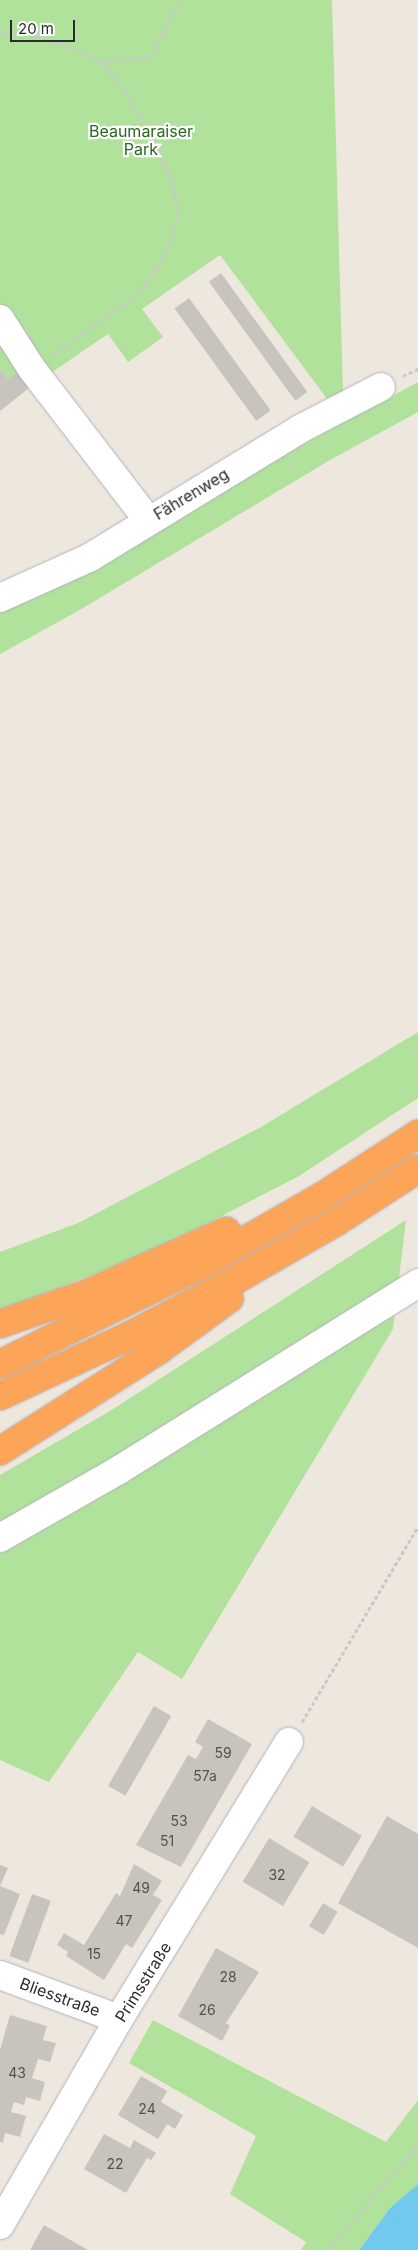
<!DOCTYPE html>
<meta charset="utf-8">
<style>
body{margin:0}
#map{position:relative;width:418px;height:2250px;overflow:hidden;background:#ede7de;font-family:Inter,sans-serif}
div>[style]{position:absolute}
.green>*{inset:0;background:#b1e29b}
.water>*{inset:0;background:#72c9ed}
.building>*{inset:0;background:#c8c4bd;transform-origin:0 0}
.path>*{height:3px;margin-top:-1.5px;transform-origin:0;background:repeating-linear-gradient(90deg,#c8c8c8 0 4px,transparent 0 6.5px)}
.roads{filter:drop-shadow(0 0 1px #b1b3bf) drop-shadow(0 0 1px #b1b3bf)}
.minor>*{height:28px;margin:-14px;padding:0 14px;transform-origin:14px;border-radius:14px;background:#fff}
.highway>*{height:28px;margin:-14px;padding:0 14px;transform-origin:14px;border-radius:14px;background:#fca559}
span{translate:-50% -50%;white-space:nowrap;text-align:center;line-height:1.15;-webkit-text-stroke:4.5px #fff;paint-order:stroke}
.number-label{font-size:14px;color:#525150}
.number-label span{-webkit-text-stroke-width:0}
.park-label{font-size:16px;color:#29681b}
.street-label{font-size:16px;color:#2b2b2b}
.scale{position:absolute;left:10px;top:20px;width:65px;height:22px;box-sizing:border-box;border:2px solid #2b2b2b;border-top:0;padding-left:6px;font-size:15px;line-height:18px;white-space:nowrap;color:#2b2b2b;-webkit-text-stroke:4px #fff;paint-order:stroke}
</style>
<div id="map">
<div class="green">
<div style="clip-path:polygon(0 0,332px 0,343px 392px,328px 400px,220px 255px,142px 309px,163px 337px,128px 362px,108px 334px,29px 388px,17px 372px,8px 379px,0 369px)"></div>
<div style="clip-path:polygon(418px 382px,418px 412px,330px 460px,78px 611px,0 654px,0 609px)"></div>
<div style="clip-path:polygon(418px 1032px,418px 1098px,299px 1176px,158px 1249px,0 1311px,0 1252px,78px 1223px,261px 1127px)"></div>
<div style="clip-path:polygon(406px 1220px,393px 1329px,182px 1679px,138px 1652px,49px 1782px,0 1760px,0 1475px,110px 1411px)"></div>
<div style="clip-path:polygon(153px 2020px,386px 2142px,418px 2100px,418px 2184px,390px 2208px,359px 2250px,301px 2250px,306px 2242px,230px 2194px,256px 2136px,129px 2063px)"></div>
</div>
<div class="water">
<div style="clip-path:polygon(418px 2184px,418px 2250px,359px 2250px,390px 2208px)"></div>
</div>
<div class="building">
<div style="left:221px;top:273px;width:147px;height:15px;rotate:54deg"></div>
<div style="left:189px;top:298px;width:139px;height:18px;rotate:54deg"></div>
<div style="clip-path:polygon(0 369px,8px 379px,17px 372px,29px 388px,0 411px)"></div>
<div style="left:154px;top:1706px;width:20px;height:92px;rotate:30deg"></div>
<div style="clip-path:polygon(208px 1719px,252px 1744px,181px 1867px,136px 1845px,188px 1755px,196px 1759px,203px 1747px,195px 1742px)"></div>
<div style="left:312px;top:1806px;width:58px;height:36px;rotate:31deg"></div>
<div style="clip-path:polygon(387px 1816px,418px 1834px,418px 1948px,338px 1903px)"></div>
<div style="left:269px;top:1838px;width:47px;height:51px;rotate:31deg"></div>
<div style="clip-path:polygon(134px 1864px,162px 1881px,153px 1895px,162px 1900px,132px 1948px,126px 1944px,104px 1980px,66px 1956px,68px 1952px,57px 1945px,64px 1933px,84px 1945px,116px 1893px,120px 1896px)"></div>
<div style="clip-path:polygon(0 1865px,8px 1868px,0 1886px,20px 1894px,4px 1935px,0 1934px)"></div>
<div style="left:32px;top:1894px;width:20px;height:66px;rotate:20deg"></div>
<div style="left:323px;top:1903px;width:17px;height:27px;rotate:31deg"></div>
<div style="clip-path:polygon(216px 1948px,259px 1972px,226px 2023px,230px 2026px,222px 2041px,178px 2016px)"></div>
<div style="clip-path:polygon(10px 2015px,47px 2026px,43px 2040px,56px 2043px,50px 2062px,38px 2059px,32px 2078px,45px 2082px,40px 2101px,26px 2097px,24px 2105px,14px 2102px,11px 2112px,26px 2116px,23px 2127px,20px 2137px,5px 2133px,3px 2143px,0 2142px,0 2050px)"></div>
<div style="clip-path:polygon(141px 2076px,167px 2091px,161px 2102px,183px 2115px,175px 2129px,167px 2124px,158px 2139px,118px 2115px)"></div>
<div style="clip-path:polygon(104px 2134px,130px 2148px,134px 2140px,156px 2153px,151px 2160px,147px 2158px,126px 2193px,84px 2169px)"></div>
<div style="clip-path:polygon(44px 2225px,88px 2250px,30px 2250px)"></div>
</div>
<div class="path">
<div style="left:0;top:32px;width:18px"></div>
<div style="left:18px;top:32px;width:47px;rotate:14.9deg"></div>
<div style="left:63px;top:44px;width:43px;rotate:24.8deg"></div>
<div style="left:102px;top:62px;width:40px;rotate:51deg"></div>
<div style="left:127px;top:93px;width:62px;rotate:60.1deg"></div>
<div style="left:158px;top:147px;width:41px;rotate:68.5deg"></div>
<div style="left:173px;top:185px;width:26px;rotate:79deg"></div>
<div style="left:178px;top:211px;width:28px;rotate:103deg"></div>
<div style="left:172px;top:238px;width:34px;rotate:116deg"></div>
<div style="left:157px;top:269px;width:31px;rotate:127deg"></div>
<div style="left:138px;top:294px;width:107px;rotate:144.5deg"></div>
<div style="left:102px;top:62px;width:49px;rotate:-7deg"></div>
<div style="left:151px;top:56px;width:63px;rotate:-62.6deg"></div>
<div style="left:403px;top:376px;width:17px;rotate:-25deg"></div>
<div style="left:302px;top:1722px;width:227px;rotate:-59.3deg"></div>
<div style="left:328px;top:2250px;width:139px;rotate:-49.7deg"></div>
</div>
<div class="roads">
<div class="minor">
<div style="left:0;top:319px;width:59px;rotate:57.4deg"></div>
<div style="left:32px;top:369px;width:190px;rotate:52.5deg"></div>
<div style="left:0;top:598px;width:98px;rotate:-24.2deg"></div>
<div style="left:89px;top:558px;width:247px;rotate:-31.4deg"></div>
<div style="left:300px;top:429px;width:91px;rotate:-27.4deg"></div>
<div style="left:0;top:1538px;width:137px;rotate:-29.7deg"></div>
<div style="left:119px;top:1470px;width:353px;rotate:-32deg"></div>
<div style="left:0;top:1975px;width:127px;rotate:20.3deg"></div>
<div style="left:0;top:2225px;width:238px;rotate:-60deg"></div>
<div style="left:119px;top:2019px;width:325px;rotate:-58.5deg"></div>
</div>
<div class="highway">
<div style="left:0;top:1324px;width:91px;rotate:-19.2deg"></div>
<div style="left:86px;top:1294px;width:154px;rotate:-24.1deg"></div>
<div style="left:0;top:1364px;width:237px;rotate:-26.2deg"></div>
<div style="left:213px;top:1259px;width:125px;rotate:-29.9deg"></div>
<div style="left:321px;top:1197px;width:116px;rotate:-33deg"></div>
<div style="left:0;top:1396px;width:145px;rotate:-25deg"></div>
<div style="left:131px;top:1335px;width:112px;rotate:-27.7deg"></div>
<div style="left:230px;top:1283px;width:122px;rotate:-29.9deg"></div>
<div style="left:336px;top:1222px;width:98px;rotate:-32.9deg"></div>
<div style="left:0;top:1451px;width:188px;rotate:-32.4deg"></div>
<div style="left:159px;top:1350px;width:87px;rotate:-36.1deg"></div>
</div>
</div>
<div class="number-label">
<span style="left:223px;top:1753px">59</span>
<span style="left:205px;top:1776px">57a</span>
<span style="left:179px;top:1821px">53</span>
<span style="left:167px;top:1841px">51</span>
<span style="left:277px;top:1875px">32</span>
<span style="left:141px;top:1888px">49</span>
<span style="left:124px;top:1921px">47</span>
<span style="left:94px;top:1954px">15</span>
<span style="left:228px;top:1977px">28</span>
<span style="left:207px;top:2010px">26</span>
<span style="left:17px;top:2073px">43</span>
<span style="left:147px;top:2109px">24</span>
<span style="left:115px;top:2164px">22</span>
</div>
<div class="park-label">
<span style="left:141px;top:140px">Beaumaraiser<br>Park</span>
</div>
<div class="street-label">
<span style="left:191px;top:494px;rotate:-31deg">Fährenweg</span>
<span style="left:143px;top:1982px;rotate:-58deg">Primsstraße</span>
<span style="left:60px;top:1997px;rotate:20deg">Bliesstraße</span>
</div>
<div class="scale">20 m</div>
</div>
